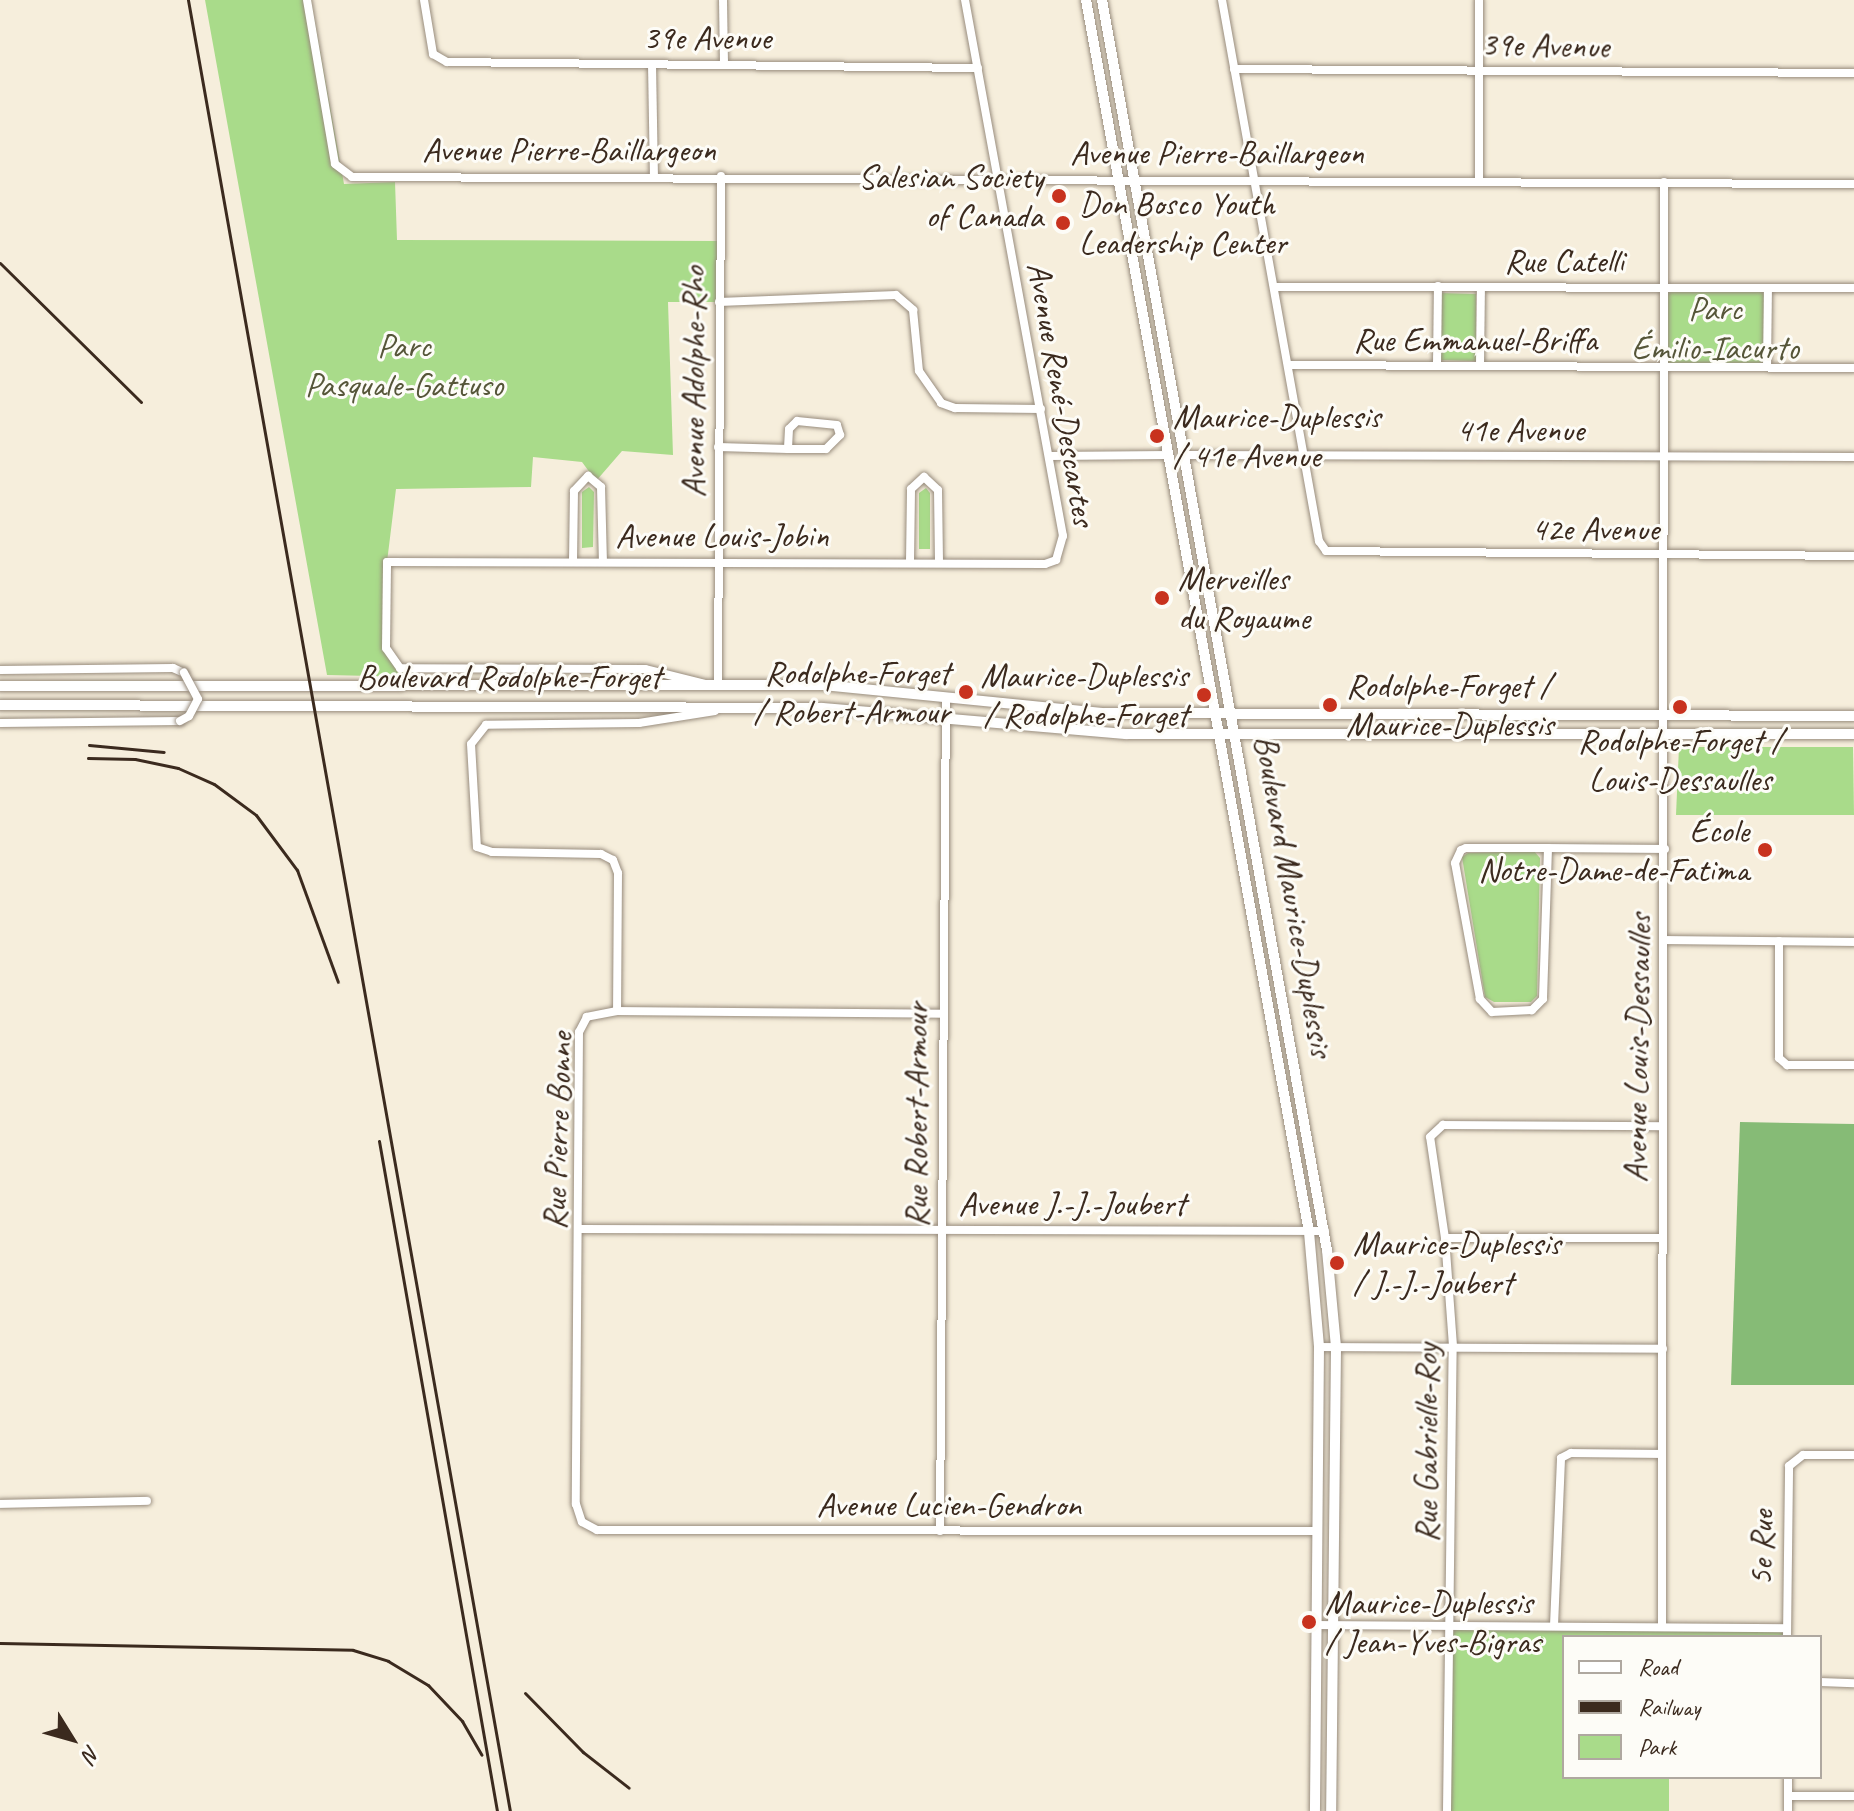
<!DOCTYPE html>
<html>
<head>
<meta charset="utf-8">
<style>
	body { margin:0 }
	#map { position:relative; width:1854px; height:1811px; overflow:hidden; background:#f6eedc; font-family:Caveat,sans-serif }
	div>[style] { position:absolute }
	.green>* { inset:0; background:#a9db8a }
	.forest>* { inset:0; background:#86bb76 }
	.roads { filter:drop-shadow(0 0 2px #988c7d) drop-shadow(0 0 2px #988c7d) }
	.minor>* { height:8px; margin:-4px; padding:0 4px; transform-origin:4px; border-radius:4px; background:#fff }
	.tertiary>* { height:10px; margin:-5px; padding:0 5px; transform-origin:5px; border-radius:5px; background:#fff }
	.rail>* { height:3px; margin:-1.5px; padding:0 1.5px; transform-origin:1.5px; border-radius:1.5px; background:#3b2a1e }
	.bridges { filter:drop-shadow(0 0 2px #988c7d) drop-shadow(0 0 2px #988c7d) }
	.minor-bridge>* { height:8px; margin:-4px; padding:0 4px; transform-origin:4px; border-radius:4px; background:#fff }
	.dots>* { width:22px; height:22px; translate:-50% -50%; box-sizing:border-box; border:4px solid #fdfcf7; border-radius:50% }
	span { translate:-50% -50%; white-space:nowrap; text-align:center; line-height:1.15; -webkit-text-stroke:6px #fdfcf7; paint-order:stroke }
	.street-label { font-size:34px; color:#3b2a1e }
	.poi-label { font-size:34px; color:#3b2a1e }
	.right { translate:-100% -50%; text-align:right }
	.left { translate:0 -50%; text-align:left }
	.park-label { font-size:34px; color:#565639 }
	.legend { position:absolute; left:1562px; top:1635px; width:260px; height:144px; box-sizing:border-box; background:#fdfcf7; border:2px solid #afa8a0; margin:0; padding:10px 14px; list-style:none; font-size:24px; color:#3b2a1e }
	.legend li { display:flex; align-items:center; gap:16px; height:40px }
	.legend b { width:40px; border:2px solid #afa8a0 }
	.north { position:absolute; left:32px; top:1699px; width:80px; height:80px; -webkit-text-stroke:6px #fdfcf7; paint-order:stroke; rotate:127deg; font-size:22px; font-weight:700; line-height:32px; text-align:center; color:#3b2a1e }
	.north::after { content:''; display:block; margin:auto; width:28px; height:36px; background:#3b2a1e; clip-path:polygon(50% 0,100% 100%,50% 72%,0 100%) }
</style>
</head>
<body>
<div id="map">
	<div class="green">
		<i style="clip-path:polygon(205px 0,311px 0,344px 184px,395px 182px,397px 240px,719px 241px,719px 302px,668px 302px,673px 455px,622px 451px,596px 481px,582px 462px,533px 457px,531px 487px,396px 489px,387px 562px,386px 647px,391px 662px,417px 670px,416px 677px,327px 675px)"></i>
		<i style="clip-path:polygon(1662px 287px,1768px 288px,1767px 367px,1663px 367px)"></i>
		<i style="clip-path:polygon(1440px 293px,1476px 294px,1476px 361px,1439px 360px)"></i>
		<i style="clip-path:polygon(589px 487px,594px 492px,593px 547px,582px 548px,582px 492px)"></i>
		<i style="clip-path:polygon(926px 488px,930px 493px,930px 549px,919px 549px,919px 493px)"></i>
		<i style="clip-path:polygon(1679px 747px,1853px 747px,1854px 815px,1676px 815px)"></i>
		<i style="clip-path:polygon(1534px 851px,1540px 858px,1537px 996px,1531px 1002px,1494px 1002px,1485px 997px,1462px 857px,1468px 853px)"></i>
		<i style="clip-path:polygon(1451px 1626px,1787px 1628px,1787px 1637px,1564px 1637px,1564px 1777px,1669px 1777px,1669px 1811px,1447px 1811px)"></i>
	</div>
	<div class="forest">
		<i style="clip-path:polygon(1740px 1122px,1854px 1124px,1854px 1385px,1731px 1385px)"></i>
	</div>
	<div class="roads">
		<div class="minor">
			<i style="left:307px;top:0;width:166px;rotate:80.3deg"></i>
			<i style="left:335px;top:164px;width:21px;rotate:37deg"></i>
			<i style="left:352px;top:177px;width:1502px;rotate:0.27deg"></i>
			<i style="left:424px;top:0;width:55px;rotate:80.5deg"></i>
			<i style="left:433px;top:54px;width:16px;rotate:30deg"></i>
			<i style="left:447px;top:62px;width:531px;rotate:0.65deg"></i>
			<i style="left:723px;top:0;width:64px;rotate:89.1deg"></i>
			<i style="left:1222px;top:0;width:550px;rotate:79.84deg"></i>
			<i style="left:1319px;top:541px;width:12px;rotate:55deg"></i>
			<i style="left:1326px;top:551px;width:528px;rotate:0.54deg"></i>
			<i style="left:652px;top:64px;width:114px;rotate:89deg"></i>
			<i style="left:1234px;top:69px;width:620px;rotate:0.37deg"></i>
			<i style="left:1479px;top:180px;width:180px;rotate:-90deg"></i>
			<i style="left:1274px;top:287px;width:580px;rotate:0.1deg"></i>
			<i style="left:719px;top:302px;width:177px;rotate:-2.3deg"></i>
			<i style="left:896px;top:295px;width:23px;rotate:41deg"></i>
			<i style="left:913px;top:310px;width:61px;rotate:84.4deg"></i>
			<i style="left:919px;top:371px;width:39px;rotate:55deg"></i>
			<i style="left:941px;top:403px;width:15px;rotate:20deg"></i>
			<i style="left:955px;top:408px;width:86px;rotate:0.7deg"></i>
			<i style="left:1437px;top:364px;width:78px;rotate:-89.3deg"></i>
			<i style="left:1288px;top:365px;width:566px;rotate:0.3deg"></i>
			<i style="left:1480px;top:365px;width:77px;rotate:-89.3deg"></i>
			<i style="left:1767px;top:367px;width:79px;rotate:-89.3deg"></i>
			<i style="left:718px;top:447px;width:70px;rotate:1.6deg"></i>
			<i style="left:788px;top:449px;width:38px"></i>
			<i style="left:826px;top:449px;width:20px;rotate:-45deg"></i>
			<i style="left:840px;top:435px;width:10px;rotate:-107deg"></i>
			<i style="left:837px;top:425px;width:40px;rotate:-174.3deg"></i>
			<i style="left:797px;top:421px;width:11px;rotate:135deg"></i>
			<i style="left:789px;top:429px;width:20px;rotate:93deg"></i>
			<i style="left:1185px;top:455px;width:669px;rotate:0.17deg"></i>
			<i style="left:1049px;top:456px;width:120px;rotate:-0.5deg"></i>
			<i style="left:573px;top:562px;width:71px;rotate:-89.2deg"></i>
			<i style="left:574px;top:491px;width:21px;rotate:-47deg"></i>
			<i style="left:588px;top:476px;width:17px;rotate:40deg"></i>
			<i style="left:601px;top:487px;width:75px;rotate:88.5deg"></i>
			<i style="left:910px;top:562px;width:73px;rotate:-89.2deg"></i>
			<i style="left:911px;top:489px;width:18px;rotate:-43deg"></i>
			<i style="left:924px;top:477px;width:19px;rotate:43deg"></i>
			<i style="left:938px;top:490px;width:73px;rotate:89.2deg"></i>
			<i style="left:0;top:670px;width:173px;rotate:-0.7deg"></i>
			<i style="left:173px;top:668px;width:12px;rotate:24deg"></i>
			<i style="left:705px;top:684px;width:62px;rotate:-166deg"></i>
			<i style="left:645px;top:669px;width:245px;rotate:-179.8deg"></i>
			<i style="left:400px;top:668px;width:24px;rotate:-125deg"></i>
			<i style="left:386px;top:648px;width:86px;rotate:-89.3deg"></i>
			<i style="left:387px;top:562px;width:658px;rotate:0.17deg"></i>
			<i style="left:1045px;top:564px;width:12px;rotate:-20deg"></i>
			<i style="left:1056px;top:560px;width:25px;rotate:-74deg"></i>
			<i style="left:1063px;top:536px;width:545px;rotate:-100.36deg"></i>
			<i style="left:718px;top:685px;width:509px;rotate:-89.66deg"></i>
			<i style="left:715px;top:711px;width:77px;rotate:171deg"></i>
			<i style="left:639px;top:723px;width:153px;rotate:179.3deg"></i>
			<i style="left:486px;top:725px;width:24px;rotate:128deg"></i>
			<i style="left:471px;top:744px;width:103px;rotate:86.7deg"></i>
			<i style="left:477px;top:847px;width:16px;rotate:18deg"></i>
			<i style="left:492px;top:852px;width:109px;rotate:1.1deg"></i>
			<i style="left:601px;top:854px;width:13px;rotate:27deg"></i>
			<i style="left:613px;top:860px;width:14px;rotate:69deg"></i>
			<i style="left:618px;top:873px;width:138px;rotate:90.4deg"></i>
			<i style="left:617px;top:1011px;width:31px;rotate:169deg"></i>
			<i style="left:587px;top:1017px;width:17px;rotate:118deg"></i>
			<i style="left:579px;top:1032px;width:472px;rotate:90.4deg"></i>
			<i style="left:576px;top:1504px;width:19px;rotate:72deg"></i>
			<i style="left:582px;top:1522px;width:17px;rotate:28deg"></i>
			<i style="left:597px;top:1530px;width:721px;rotate:0.08deg"></i>
			<i style="left:0;top:723px;width:180px;rotate:-0.6deg"></i>
			<i style="left:1548px;top:848px;width:151px;rotate:91.9deg"></i>
			<i style="left:1543px;top:999px;width:16px;rotate:135deg"></i>
			<i style="left:1532px;top:1010px;width:40px;rotate:177.1deg"></i>
			<i style="left:1492px;top:1012px;width:18px;rotate:-133deg"></i>
			<i style="left:1480px;top:999px;width:138px;rotate:-100.4deg"></i>
			<i style="left:1455px;top:863px;width:14px;rotate:-65deg"></i>
			<i style="left:1461px;top:850px;width:5px;rotate:-22deg"></i>
			<i style="left:1466px;top:848px;width:82px"></i>
			<i style="left:1548px;top:848px;width:117px;rotate:0.5deg"></i>
			<i style="left:1665px;top:940px;width:189px;rotate:0.6deg"></i>
			<i style="left:1779px;top:941px;width:117px;rotate:90deg"></i>
			<i style="left:1779px;top:1058px;width:11px;rotate:41deg"></i>
			<i style="left:1787px;top:1065px;width:67px"></i>
			<i style="left:617px;top:1011px;width:325px;rotate:0.5deg"></i>
			<i style="left:579px;top:1229px;width:746px;rotate:0.15deg"></i>
			<i style="left:1445px;top:1238px;width:216px"></i>
			<i style="left:1319px;top:1347px;width:344px;rotate:0.3deg"></i>
			<i style="left:0;top:1504px;width:147px;rotate:-1.2deg"></i>
			<i style="left:940px;top:1531px;width:832px;rotate:-89.59deg"></i>
			<i style="left:1317px;top:1625px;width:470px;rotate:0.4deg"></i>
			<i style="left:1554px;top:1626px;width:168px;rotate:-87.6deg"></i>
			<i style="left:1561px;top:1458px;width:11px;rotate:-27deg"></i>
			<i style="left:1571px;top:1453px;width:91px;rotate:0.6deg"></i>
			<i style="left:1662px;top:1627px;width:1445px;rotate:-89.92deg"></i>
			<i style="left:1787px;top:1637px;width:171px;rotate:-89.3deg"></i>
			<i style="left:1789px;top:1466px;width:18px;rotate:-38deg"></i>
			<i style="left:1803px;top:1455px;width:51px"></i>
			<i style="left:1820px;top:1682px;width:34px;rotate:2deg"></i>
			<i style="left:1788px;top:1777px;width:34px;rotate:90deg"></i>
			<i style="left:1788px;top:1796px;width:66px"></i>
			<i style="left:1447px;top:1811px;width:465px;rotate:-89.3deg"></i>
			<i style="left:1453px;top:1346px;width:108px;rotate:-94.2deg"></i>
			<i style="left:1445px;top:1238px;width:102px;rotate:-98.4deg"></i>
			<i style="left:1430px;top:1137px;width:18px;rotate:-43deg"></i>
			<i style="left:1443px;top:1125px;width:220px;rotate:0.3deg"></i>
		</div>
		<div class="tertiary">
			<i style="left:1086px;top:0;width:1252px;rotate:79.74deg"></i>
			<i style="left:1309px;top:1232px;width:115px;rotate:85deg"></i>
			<i style="left:1319px;top:1347px;width:464px;rotate:90.5deg"></i>
			<i style="left:1102px;top:0;width:1270px;rotate:79.8deg"></i>
			<i style="left:1327px;top:1250px;width:97px;rotate:84.7deg"></i>
			<i style="left:1336px;top:1347px;width:464px;rotate:90.6deg"></i>
			<i style="left:0;top:686px;width:823px;rotate:-0.07deg"></i>
			<i style="left:823px;top:685px;width:283px;rotate:5.7deg"></i>
			<i style="left:1105px;top:713px;width:749px;rotate:0.23deg"></i>
			<i style="left:0;top:705px;width:822px;rotate:0.21deg"></i>
			<i style="left:822px;top:708px;width:305px;rotate:4.9deg"></i>
			<i style="left:1126px;top:734px;width:728px"></i>
		</div>
	</div>
	<div class="rail">
		<i style="left:188px;top:0;width:1839px;rotate:79.92deg"></i>
		<i style="left:0;top:263px;width:198px;rotate:44.6deg"></i>
		<i style="left:89px;top:745px;width:75px;rotate:5.3deg"></i>
		<i style="left:88px;top:758px;width:47px;rotate:1.2deg"></i>
		<i style="left:135px;top:759px;width:44px;rotate:11.8deg"></i>
		<i style="left:178px;top:768px;width:39px;rotate:24deg"></i>
		<i style="left:214px;top:784px;width:52px;rotate:36.4deg"></i>
		<i style="left:256px;top:815px;width:69px;rotate:53.3deg"></i>
		<i style="left:297px;top:870px;width:119px;rotate:69.9deg"></i>
		<i style="left:379px;top:1141px;width:680px;rotate:80.01deg"></i>
		<i style="left:0;top:1643px;width:353px;rotate:1.1deg"></i>
		<i style="left:353px;top:1650px;width:37px;rotate:17deg"></i>
		<i style="left:388px;top:1661px;width:47px;rotate:31deg"></i>
		<i style="left:428px;top:1685px;width:50px;rotate:46.6deg"></i>
		<i style="left:462px;top:1721px;width:39px;rotate:60deg"></i>
		<i style="left:525px;top:1693px;width:83px;rotate:45.5deg"></i>
		<i style="left:583px;top:1752px;width:58px;rotate:38deg"></i>
	</div>
	<div class="bridges">
		<div class="minor-bridge">
			<i style="left:180px;top:721px;width:10px;rotate:-29deg"></i>
			<i style="left:189px;top:716px;width:19px;rotate:-62deg"></i>
			<i style="left:198px;top:699px;width:30px;rotate:-118deg"></i>
		</div>
	</div>
	<div class="dots">
		<i style="left:1059px;top:196px;background:#c8321e"></i>
		<i style="left:1063px;top:223px;background:#c8321e"></i>
		<i style="left:1157px;top:436px;background:#c8321e"></i>
		<i style="left:1162px;top:598px;background:#c8321e"></i>
		<i style="left:966px;top:692px;background:#c8321e"></i>
		<i style="left:1204px;top:695px;background:#c8321e"></i>
		<i style="left:1330px;top:705px;background:#c8321e"></i>
		<i style="left:1680px;top:707px;background:#c8321e"></i>
		<i style="left:1765px;top:850px;background:#c8321e"></i>
		<i style="left:1337px;top:1263px;background:#c8321e"></i>
		<i style="left:1309px;top:1622px;background:#c8321e"></i>
	</div>
	<div class="street-label">
		<span style="left:707px;top:38px">39e Avenue</span>
		<span style="left:1545px;top:45px;rotate:1deg">39e Avenue</span>
		<span style="left:569px;top:150px">Avenue Pierre-Baillargeon</span>
		<span style="left:1217px;top:153px">Avenue Pierre-Baillargeon</span>
		<span style="left:1564px;top:261px">Rue Catelli</span>
		<span style="left:1475px;top:340px">Rue Emmanuel-Briffa</span>
		<span style="left:693px;top:382px;rotate:-90deg">Avenue Adolphe-Rho</span>
		<span style="left:1062px;top:394px;rotate:80deg">Avenue René-Descartes</span>
		<span style="left:1520px;top:430px">41e Avenue</span>
		<span style="left:1595px;top:529px">42e Avenue</span>
		<span style="left:722px;top:536px">Avenue Louis-Jobin</span>
		<span style="left:509px;top:677px">Boulevard Rodolphe-Forget</span>
		<span style="left:1294px;top:896px;rotate:80deg">Boulevard Maurice-Duplessis</span>
		<span style="left:1637px;top:1048px;rotate:-89deg">Avenue Louis-Dessaulles</span>
		<span style="left:916px;top:1115px;rotate:-90deg">Rue Robert-Armour</span>
		<span style="left:557px;top:1131px;rotate:-88deg">Rue Pierre Bonne</span>
		<span style="left:1072px;top:1204px">Avenue J.-J.-Joubert</span>
		<span style="left:1426px;top:1443px;rotate:-90deg">Rue Gabrielle-Roy</span>
		<span style="left:949px;top:1505px">Avenue Lucien-Gendron</span>
		<span style="left:1761px;top:1548px;rotate:-89deg">5e Rue</span>
	</div>
	<div class="poi-label">
		<span class="right" style="left:1043px;top:196px">Salesian Society<br>of Canada</span>
		<span class="left" style="left:1079px;top:223px">Don Bosco Youth<br>Leadership Center</span>
		<span class="left" style="left:1173px;top:436px">Maurice-Duplessis<br>/ 41e Avenue</span>
		<span class="left" style="left:1178px;top:598px">Merveilles<br>du Royaume</span>
		<span class="right" style="left:950px;top:692px">Rodolphe-Forget<br>/ Robert-Armour</span>
		<span class="right" style="left:1188px;top:695px">Maurice-Duplessis<br>/ Rodolphe-Forget</span>
		<span class="left" style="left:1346px;top:705px">Rodolphe-Forget /<br>Maurice-Duplessis</span>
		<span style="left:1680px;top:760px">Rodolphe-Forget /<br>Louis-Dessaulles</span>
		<span class="right" style="left:1749px;top:850px">École<br>Notre-Dame-de-Fatima</span>
		<span class="left" style="left:1353px;top:1263px">Maurice-Duplessis<br>/ J.-J.-Joubert</span>
		<span class="left" style="left:1325px;top:1622px">Maurice-Duplessis<br>/ Jean-Yves-Bigras</span>
	</div>
	<div class="park-label">
		<span style="left:1715px;top:328px">Parc<br>Émilio-Iacurto</span>
		<span style="left:404px;top:365px">Parc<br>Pasquale-Gattuso</span>
	</div>
	<ul class="legend">
	<li><b style="height:10px;background:#fff"></b>Road</li>
	<li><b style="height:10px;background:#3b2a1e"></b>Railway</li>
	<li><b style="height:22px;background:#a9db8a"></b>Park</li>
	</ul>
	<div class="north">N</div>
</div>
</body>
</html>
